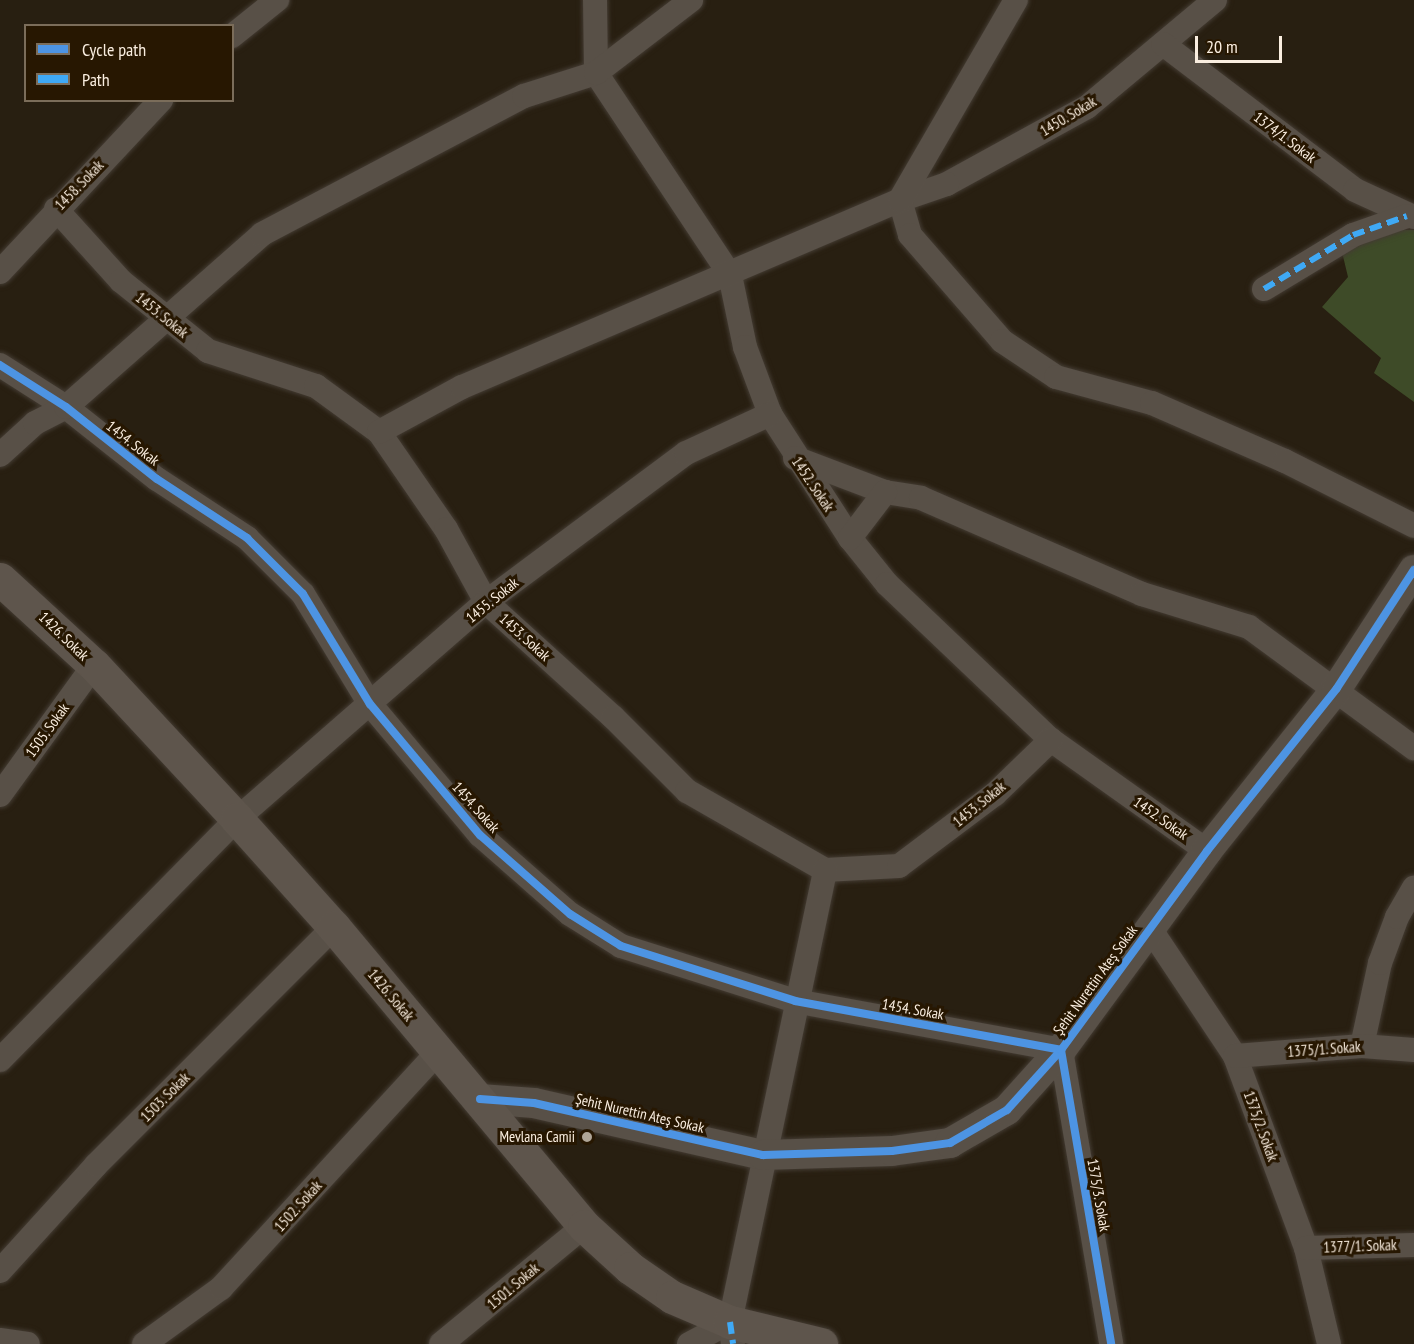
<!DOCTYPE html>
<html>
<head>
<meta charset="utf-8">
<style>
	body { margin:0 }
	#map { position:relative; width:1414px; height:1344px; overflow:hidden; background:#281f11; font-family:"PT Sans Narrow",sans-serif }
	div>[style] { position:absolute }
	.green>* { inset:0; background:#3e4b28 }
	.roads { filter:drop-shadow(0 0 2px #433b32) drop-shadow(0 0 2px #433b32) }
	.minor>* { height:24px; margin:-12px; padding:0 12px; transform-origin:12px; border-radius:12px; background:#585047 }
	.tertiary>* { height:30px; margin:-15px; padding:0 15px; transform-origin:15px; border-radius:15px; background:#585047 }
	.secondary>* { height:33px; margin:-16.5px; padding:0 16.5px; transform-origin:16.5px; border-radius:16.5px; background:#5e554c }
	.quiet>* { height:6px; margin-top:-3px; transform-origin:0; background:repeating-linear-gradient(90deg,#3fa9f5 0 12px,transparent 0 18px) }
	.cycleway>* { height:8px; margin:-4px; padding:0 4px; transform-origin:4px; border-radius:4px; background:#4d94e3 }
	.dots>* { width:16px; height:16px; translate:-50% -50%; box-sizing:border-box; border:3px solid #271701; border-radius:50% }
	span { translate:-50% -50%; white-space:nowrap; text-align:center; line-height:1.15; -webkit-text-stroke:6px #271701; paint-order:stroke }
	.street-label { font-size:15px; color:#faeee0 }
	.poi-label { font-size:15px; color:#faeee0 }
	.right { translate:-100% -50%; text-align:right }
	.legend { position:absolute; left:24px; top:24px; width:210px; height:78px; box-sizing:border-box; background:#271701; border:2px solid #7b6d5a; margin:0; padding:8px 10px; list-style:none; font-size:18px; color:#faeee0 }
	.legend li { display:flex; align-items:center; gap:12px; height:30px }
	.legend b { width:30px; border:2px solid #7b6d5a }
	.scale { position:absolute; left:1195px; top:36px; width:87px; height:27px; box-sizing:border-box; border:3px solid #faeee0; border-top:0; padding-left:8px; font-size:18px; line-height:21px; white-space:nowrap; color:#faeee0; -webkit-text-stroke:4px #271701; paint-order:stroke }
</style>
</head>
<body>
<div id="map">
	<div class="green">
		<i style="clip-path:polygon(1383px 230px,1414px 230px,1414px 402px,1374px 373px,1381px 358px,1322px 307px,1348px 277px,1342px 252px)"></i>
	</div>
	<div class="roads">
		<div class="minor">
			<i style="left:595px;top:0;width:73px;rotate:89.2deg"></i>
			<i style="left:596px;top:73px;width:242px;rotate:56.4deg"></i>
			<i style="left:730px;top:275px;width:74px;rotate:78.2deg"></i>
			<i style="left:745px;top:347px;width:72px;rotate:69.5deg"></i>
			<i style="left:770px;top:414px;width:148px;rotate:57.2deg"></i>
			<i style="left:850px;top:538px;width:59px;rotate:51.2deg"></i>
			<i style="left:887px;top:584px;width:226px;rotate:43.6deg"></i>
			<i style="left:1051px;top:740px;width:191px;rotate:35.4deg"></i>
			<i style="left:1215px;top:0;width:167px;rotate:140.1deg"></i>
			<i style="left:1087px;top:107px;width:160px;rotate:151.2deg"></i>
			<i style="left:947px;top:184px;width:50px;rotate:161.2deg"></i>
			<i style="left:900px;top:200px;width:36px;rotate:74deg"></i>
			<i style="left:910px;top:235px;width:140px;rotate:49deg"></i>
			<i style="left:1002px;top:341px;width:65px;rotate:33.7deg"></i>
			<i style="left:1056px;top:377px;width:99px;rotate:15.2deg"></i>
			<i style="left:1152px;top:403px;width:145px;rotate:23.6deg"></i>
			<i style="left:1285px;top:461px;width:144px;rotate:26.7deg"></i>
			<i style="left:232px;top:36px;width:58px;rotate:-38.7deg"></i>
			<i style="left:1163px;top:44px;width:241px;rotate:37.2deg"></i>
			<i style="left:1355px;top:190px;width:65px;rotate:24.6deg"></i>
			<i style="left:56px;top:209px;width:97px;rotate:47.9deg"></i>
			<i style="left:121px;top:281px;width:112px;rotate:38.8deg"></i>
			<i style="left:208px;top:351px;width:114px;rotate:18deg"></i>
			<i style="left:316px;top:386px;width:78px;rotate:36.1deg"></i>
			<i style="left:379px;top:432px;width:118px;rotate:55.4deg"></i>
			<i style="left:446px;top:529px;width:83px;rotate:61.3deg"></i>
			<i style="left:486px;top:602px;width:171px;rotate:42.2deg"></i>
			<i style="left:613px;top:717px;width:105px;rotate:45deg"></i>
			<i style="left:687px;top:791px;width:159px;rotate:29.8deg"></i>
			<i style="left:825px;top:870px;width:74px;rotate:-3.1deg"></i>
			<i style="left:899px;top:866px;width:120px;rotate:-36.9deg"></i>
			<i style="left:995px;top:794px;width:78px;rotate:-44deg"></i>
			<i style="left:0;top:272px;width:236px;rotate:-46.9deg"></i>
			<i style="left:1264px;top:289px;width:104px;rotate:-31.2deg"></i>
			<i style="left:1353px;top:235px;width:57px;rotate:-19.4deg"></i>
			<i style="left:0;top:365px;width:78px;rotate:32.5deg"></i>
			<i style="left:66px;top:407px;width:116px;rotate:38.4deg"></i>
			<i style="left:157px;top:479px;width:108px;rotate:33.2deg"></i>
			<i style="left:247px;top:538px;width:79px;rotate:45deg"></i>
			<i style="left:303px;top:594px;width:129px;rotate:58.7deg"></i>
			<i style="left:370px;top:704px;width:171px;rotate:50deg"></i>
			<i style="left:480px;top:835px;width:120px;rotate:41.3deg"></i>
			<i style="left:570px;top:914px;width:60px;rotate:32.1deg"></i>
			<i style="left:621px;top:946px;width:182px;rotate:17.5deg"></i>
			<i style="left:795px;top:1001px;width:270px;rotate:10.4deg"></i>
			<i style="left:1061px;top:1050px;width:298px;rotate:80.3deg"></i>
			<i style="left:379px;top:432px;width:94px;rotate:-28.5deg"></i>
			<i style="left:462px;top:387px;width:476px;rotate:-23.1deg"></i>
			<i style="left:900px;top:200px;width:231px;rotate:-59.9deg"></i>
			<i style="left:0;top:455px;width:47px;rotate:-42.4deg"></i>
			<i style="left:35px;top:423px;width:35px;rotate:-27deg"></i>
			<i style="left:66px;top:407px;width:261px;rotate:-41.4deg"></i>
			<i style="left:262px;top:234px;width:296px;rotate:-27.8deg"></i>
			<i style="left:524px;top:96px;width:76px;rotate:-17.7deg"></i>
			<i style="left:596px;top:73px;width:120px;rotate:-37.5deg"></i>
			<i style="left:795px;top:458px;width:96px;rotate:20.7deg"></i>
			<i style="left:885px;top:492px;width:36px;rotate:9deg"></i>
			<i style="left:921px;top:498px;width:241px;rotate:23.5deg"></i>
			<i style="left:1142px;top:594px;width:112px;rotate:17.1deg"></i>
			<i style="left:1249px;top:627px;width:205px;rotate:36.3deg"></i>
			<i style="left:850px;top:538px;width:58px;rotate:-52.7deg"></i>
			<i style="left:0;top:795px;width:160px;rotate:-54.1deg"></i>
			<i style="left:1149px;top:927px;width:155px;rotate:56.3deg"></i>
			<i style="left:1235px;top:1056px;width:205px;rotate:69.7deg"></i>
			<i style="left:1306px;top:1248px;width:99px;rotate:76.5deg"></i>
			<i style="left:1362px;top:1046px;width:85px;rotate:-77.8deg"></i>
			<i style="left:1380px;top:963px;width:49px;rotate:-69.7deg"></i>
			<i style="left:1397px;top:917px;width:34px;rotate:-60deg"></i>
			<i style="left:1235px;top:1056px;width:127px;rotate:-4.5deg"></i>
			<i style="left:1362px;top:1046px;width:52px;rotate:4.4deg"></i>
			<i style="left:0;top:1060px;width:338px;rotate:-45.5deg"></i>
			<i style="left:237px;top:819px;width:330px;rotate:-41.1deg"></i>
			<i style="left:486px;top:602px;width:249px;rotate:-36.7deg"></i>
			<i style="left:686px;top:453px;width:93px;rotate:-24.9deg"></i>
			<i style="left:1306px;top:1248px;width:108px;rotate:-1.6deg"></i>
			<i style="left:0;top:1271px;width:143px;rotate:-47.8deg"></i>
			<i style="left:96px;top:1165px;width:337px;rotate:-45deg"></i>
			<i style="left:0;top:1340px;width:28px;rotate:8deg"></i>
			<i style="left:144px;top:1344px;width:95px;rotate:-36deg"></i>
			<i style="left:221px;top:1288px;width:321px;rotate:-47.4deg"></i>
			<i style="left:441px;top:1344px;width:185px;rotate:-39.5deg"></i>
			<i style="left:689px;top:1344px;width:47px;rotate:-28.2deg"></i>
			<i style="left:733px;top:1344px;width:22px;rotate:-98deg"></i>
			<i style="left:730px;top:1322px;width:462px;rotate:-78.1deg"></i>
		</div>
		<div class="tertiary">
			<i style="left:480px;top:1099px;width:54px;rotate:4.2deg"></i>
			<i style="left:534px;top:1103px;width:235px;rotate:12.8deg"></i>
			<i style="left:763px;top:1155px;width:129px;rotate:-1.8deg"></i>
			<i style="left:892px;top:1151px;width:59px;rotate:-7.9deg"></i>
			<i style="left:950px;top:1143px;width:66px;rotate:-30.1deg"></i>
			<i style="left:1007px;top:1110px;width:81px;rotate:-48deg"></i>
			<i style="left:1061px;top:1050px;width:247px;rotate:-53.7deg"></i>
			<i style="left:1207px;top:851px;width:208px;rotate:-51.4deg"></i>
			<i style="left:1337px;top:688px;width:141px;rotate:-56.9deg"></i>
		</div>
		<div class="secondary">
			<i style="left:0;top:579px;width:127px;rotate:42.5deg"></i>
			<i style="left:94px;top:665px;width:210px;rotate:47.1deg"></i>
			<i style="left:237px;top:819px;width:145px;rotate:48.1deg"></i>
			<i style="left:334px;top:927px;width:390px;rotate:50.1deg"></i>
			<i style="left:584px;top:1226px;width:62px;rotate:42.4deg"></i>
			<i style="left:630px;top:1268px;width:51px;rotate:34.6deg"></i>
			<i style="left:672px;top:1297px;width:63px;rotate:23.3deg"></i>
			<i style="left:730px;top:1322px;width:94px;rotate:13.6deg"></i>
		</div>
	</div>
	<div class="quiet">
		<i style="left:1264px;top:289px;width:104px;rotate:-31.2deg"></i>
		<i style="left:1353px;top:235px;width:57px;rotate:-19.4deg"></i>
		<i style="left:730px;top:1322px;width:22px;rotate:82deg"></i>
	</div>
	<div class="cycleway">
		<i style="left:0;top:365px;width:78px;rotate:32.5deg"></i>
		<i style="left:66px;top:407px;width:116px;rotate:38.4deg"></i>
		<i style="left:157px;top:479px;width:108px;rotate:33.2deg"></i>
		<i style="left:247px;top:538px;width:79px;rotate:45deg"></i>
		<i style="left:303px;top:594px;width:129px;rotate:58.7deg"></i>
		<i style="left:370px;top:704px;width:171px;rotate:50deg"></i>
		<i style="left:480px;top:835px;width:120px;rotate:41.3deg"></i>
		<i style="left:570px;top:914px;width:60px;rotate:32.1deg"></i>
		<i style="left:621px;top:946px;width:182px;rotate:17.5deg"></i>
		<i style="left:795px;top:1001px;width:270px;rotate:10.4deg"></i>
		<i style="left:1061px;top:1050px;width:298px;rotate:80.3deg"></i>
		<i style="left:480px;top:1099px;width:54px;rotate:4.2deg"></i>
		<i style="left:534px;top:1103px;width:235px;rotate:12.8deg"></i>
		<i style="left:763px;top:1155px;width:129px;rotate:-1.8deg"></i>
		<i style="left:892px;top:1151px;width:59px;rotate:-7.9deg"></i>
		<i style="left:950px;top:1143px;width:66px;rotate:-30.1deg"></i>
		<i style="left:1007px;top:1110px;width:81px;rotate:-48deg"></i>
		<i style="left:1061px;top:1050px;width:247px;rotate:-53.7deg"></i>
		<i style="left:1207px;top:851px;width:208px;rotate:-51.4deg"></i>
		<i style="left:1337px;top:688px;width:141px;rotate:-56.9deg"></i>
	</div>
	<div class="dots">
		<i style="left:587px;top:1137px;background:#b0a698"></i>
	</div>
	<div class="street-label">
		<span style="left:1068px;top:116px;rotate:-31deg">1450. Sokak</span>
		<span style="left:1285px;top:137px;rotate:37deg">1374/1. Sokak</span>
		<span style="left:79px;top:185px;rotate:-46deg">1458. Sokak</span>
		<span style="left:162px;top:315px;rotate:39deg">1453. Sokak</span>
		<span style="left:133px;top:443px;rotate:38deg">1454. Sokak</span>
		<span style="left:813px;top:484px;rotate:56deg">1452. Sokak</span>
		<span style="left:492px;top:600px;rotate:-39deg">1455. Sokak</span>
		<span style="left:64px;top:636px;rotate:44deg">1426. Sokak</span>
		<span style="left:525px;top:637px;rotate:42deg">1453. Sokak</span>
		<span style="left:47px;top:730px;rotate:-54deg">1505. Sokak</span>
		<span style="left:979px;top:804px;rotate:-39deg">1453. Sokak</span>
		<span style="left:476px;top:807px;rotate:48deg">1454. Sokak</span>
		<span style="left:1161px;top:818px;rotate:35deg">1452. Sokak</span>
		<span style="left:1095px;top:980px;rotate:-54deg">Şehit Nurettin Ateş Sokak</span>
		<span style="left:391px;top:995px;rotate:50deg">1426. Sokak</span>
		<span style="left:913px;top:1009px;rotate:10deg">1454. Sokak</span>
		<span style="left:1324px;top:1049px;rotate:-4deg">1375/1. Sokak</span>
		<span style="left:165px;top:1097px;rotate:-45deg">1503. Sokak</span>
		<span style="left:640px;top:1113px;rotate:13deg">Şehit Nurettin Ateş Sokak</span>
		<span style="left:1261px;top:1126px;rotate:70deg">1375/2. Sokak</span>
		<span style="left:1099px;top:1195px;rotate:80deg">1375/3. Sokak</span>
		<span style="left:298px;top:1206px;rotate:-48deg">1502. Sokak</span>
		<span style="left:1360px;top:1246px;rotate:-2deg">1377/1. Sokak</span>
		<span style="left:513px;top:1286px;rotate:-40deg">1501. Sokak</span>
	</div>
	<div class="poi-label">
		<span class="right" style="left:575px;top:1137px">Mevlana Camii</span>
	</div>
	<ul class="legend">
	<li><b style="height:8px;background:#4d94e3"></b>Cycle path</li>
	<li><b style="height:8px;background:#3fa9f5"></b>Path</li>
	</ul>
	<div class="scale">20 m</div>
</div>
</body>
</html>
